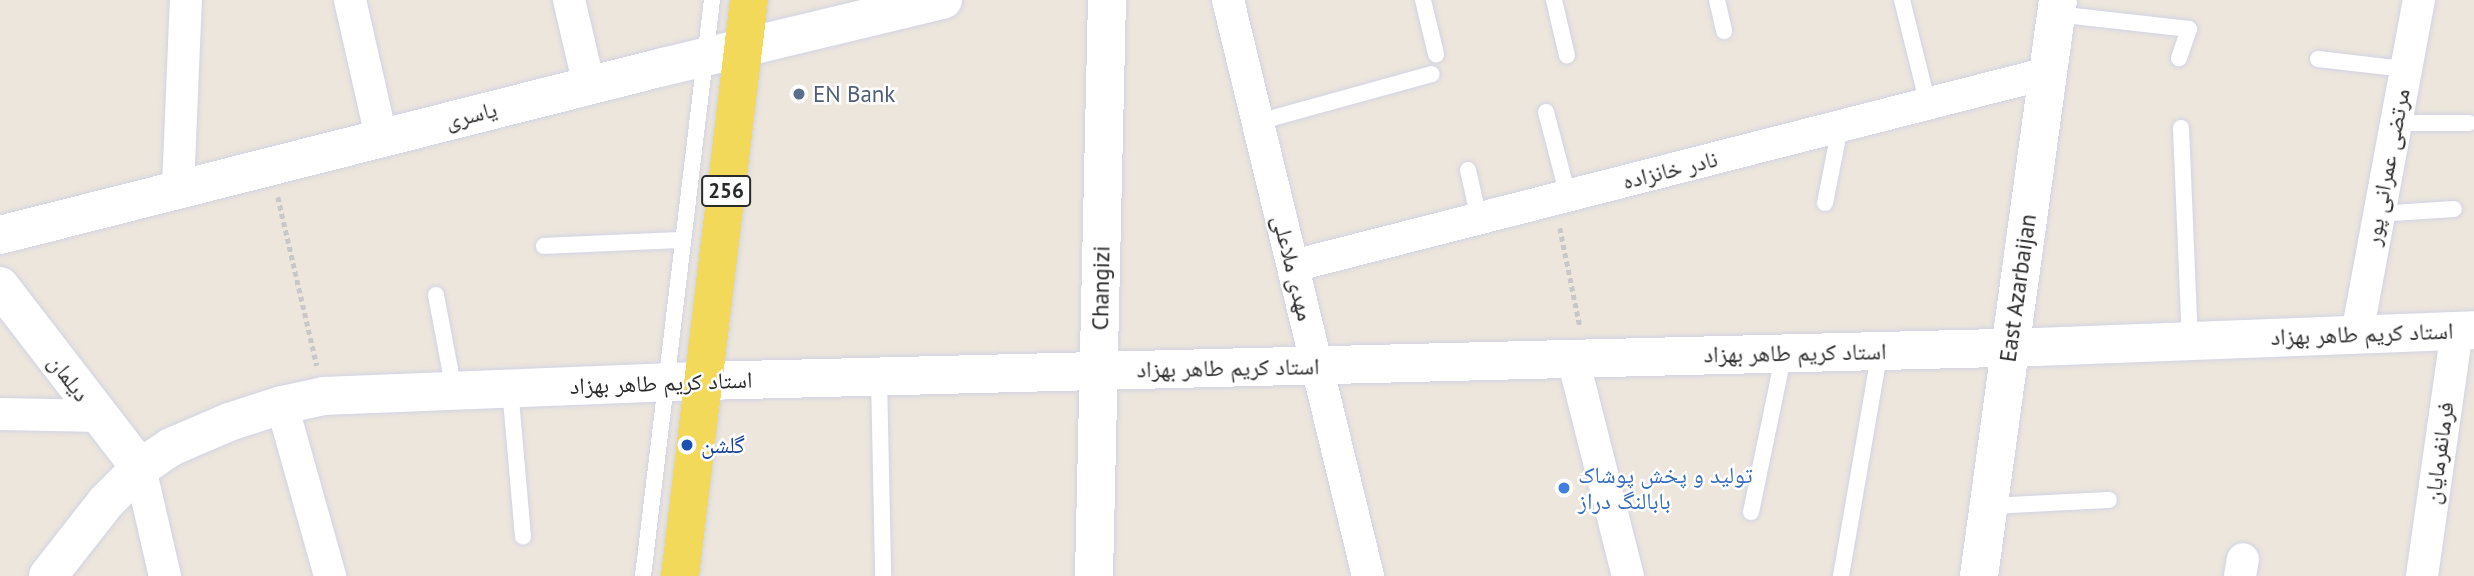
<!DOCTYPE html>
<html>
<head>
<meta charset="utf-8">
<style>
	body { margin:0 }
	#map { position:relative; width:2474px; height:576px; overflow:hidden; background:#ece6dc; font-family:"PT Sans","Noto Naskh Arabic",sans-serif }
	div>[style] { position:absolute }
	.path>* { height:4.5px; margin-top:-2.25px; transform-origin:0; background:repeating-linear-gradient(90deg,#c8c8c8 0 5px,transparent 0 8.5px) }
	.roads { filter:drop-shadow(0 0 2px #d1d3e3) drop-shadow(0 0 2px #d1d3e3) }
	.service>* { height:16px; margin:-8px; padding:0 8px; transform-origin:8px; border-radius:8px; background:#fff }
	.minor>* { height:32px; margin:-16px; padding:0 16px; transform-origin:16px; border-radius:16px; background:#fff }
	.tertiary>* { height:38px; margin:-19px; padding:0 19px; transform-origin:19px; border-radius:19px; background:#fff }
	.secondary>* { height:38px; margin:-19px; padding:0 19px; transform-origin:19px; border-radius:19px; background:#fff }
	.primary>* { height:38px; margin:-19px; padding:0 19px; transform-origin:19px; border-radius:19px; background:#f3d95a }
	.dots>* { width:19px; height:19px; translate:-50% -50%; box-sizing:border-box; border:4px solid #fff; border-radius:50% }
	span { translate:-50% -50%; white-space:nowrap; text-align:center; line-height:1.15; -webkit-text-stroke:5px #fff; paint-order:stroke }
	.shield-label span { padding:2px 5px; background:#fff; border:2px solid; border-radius:5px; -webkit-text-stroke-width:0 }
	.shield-label { font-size:21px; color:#2a2a2a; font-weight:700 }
	.service-label { font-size:23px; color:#4e5e75 }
	.left { translate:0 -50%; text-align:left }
	.street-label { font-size:23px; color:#2a2a2a }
	.transit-label { font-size:23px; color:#164399 }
	.shop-label { font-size:23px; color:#366cbe }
</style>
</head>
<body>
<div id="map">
	<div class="path">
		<i style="left:278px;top:197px;width:173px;rotate:77deg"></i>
		<i style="left:1560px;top:228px;width:100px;rotate:78.5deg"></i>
	</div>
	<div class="roads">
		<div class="service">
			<i style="left:1423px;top:0;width:56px;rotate:76.5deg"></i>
			<i style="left:1554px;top:0;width:57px;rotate:76.9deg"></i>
			<i style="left:1717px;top:0;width:32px;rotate:77deg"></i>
			<i style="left:1902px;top:0;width:107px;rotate:76deg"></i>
			<i style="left:2056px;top:14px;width:134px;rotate:6.4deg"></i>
			<i style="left:2189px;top:29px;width:31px;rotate:109deg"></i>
			<i style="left:2318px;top:59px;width:88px;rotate:6.6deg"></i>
			<i style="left:1546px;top:112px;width:87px;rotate:75.3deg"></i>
			<i style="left:1258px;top:122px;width:180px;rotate:-15.4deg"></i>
			<i style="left:2395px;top:123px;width:74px"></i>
			<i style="left:2181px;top:128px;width:213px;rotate:87.6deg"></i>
			<i style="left:1468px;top:170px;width:50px;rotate:77.3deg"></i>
			<i style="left:1825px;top:203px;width:77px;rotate:-78.8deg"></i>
			<i style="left:2377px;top:214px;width:77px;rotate:-3.7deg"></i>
			<i style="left:544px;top:246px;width:139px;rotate:-2.5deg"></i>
			<i style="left:436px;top:295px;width:97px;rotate:79.3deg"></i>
			<i style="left:879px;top:377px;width:199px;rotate:88.8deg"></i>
			<i style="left:510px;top:388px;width:149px;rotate:85deg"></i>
			<i style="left:1989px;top:506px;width:120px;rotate:-2.9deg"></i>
			<i style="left:1751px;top:512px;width:162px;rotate:-78.3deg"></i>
			<i style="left:643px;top:576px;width:580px;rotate:-83.17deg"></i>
			<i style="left:1841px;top:576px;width:228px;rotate:-80.2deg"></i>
		</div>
		<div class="minor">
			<i style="left:350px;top:0;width:140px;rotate:77.2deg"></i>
			<i style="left:569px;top:0;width:87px;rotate:76.8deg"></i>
			<i style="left:1228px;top:0;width:593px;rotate:76.34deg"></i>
			<i style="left:178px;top:188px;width:188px;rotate:-87.6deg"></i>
			<i style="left:1293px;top:266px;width:779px;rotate:-14.34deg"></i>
			<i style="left:2357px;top:334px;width:340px;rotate:-79.5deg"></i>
			<i style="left:1573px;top:359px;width:224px;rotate:75.8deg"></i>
			<i style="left:282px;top:405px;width:178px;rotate:74.3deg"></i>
			<i style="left:0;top:414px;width:97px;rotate:1.2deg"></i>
			<i style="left:140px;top:468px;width:111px;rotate:77deg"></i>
			<i style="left:2240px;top:576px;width:17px;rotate:-80deg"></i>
			<i style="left:2422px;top:576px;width:247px;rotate:-81.9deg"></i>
		</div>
		<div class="tertiary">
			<i style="left:0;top:235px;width:684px;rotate:-14.22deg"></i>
			<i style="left:663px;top:67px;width:288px;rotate:-13.5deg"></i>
			<i style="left:0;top:286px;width:230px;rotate:52.4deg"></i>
			<i style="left:48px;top:576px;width:94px;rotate:-51.9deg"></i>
			<i style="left:106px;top:502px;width:48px;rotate:-45deg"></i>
			<i style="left:140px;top:468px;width:37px;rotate:-34deg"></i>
			<i style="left:171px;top:447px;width:63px;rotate:-23.3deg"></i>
			<i style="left:229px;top:422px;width:56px;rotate:-17.8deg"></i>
			<i style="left:282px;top:405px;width:43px;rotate:-12.1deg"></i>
			<i style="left:324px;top:396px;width:380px;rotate:-2.3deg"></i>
			<i style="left:704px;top:381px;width:1332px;rotate:-1.46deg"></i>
			<i style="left:2036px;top:347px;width:438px;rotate:-2.2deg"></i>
			<i style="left:1094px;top:576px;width:576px;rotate:-88.71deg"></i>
		</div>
		<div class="secondary">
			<i style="left:1979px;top:576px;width:581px;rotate:-82.19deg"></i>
		</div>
		<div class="primary">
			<i style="left:680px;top:576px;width:580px;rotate:-83.17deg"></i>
		</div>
	</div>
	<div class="dots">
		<i style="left:799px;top:94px;background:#5c6f8a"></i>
		<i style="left:687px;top:445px;background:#1a4fb4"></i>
		<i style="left:1564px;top:488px;background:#3f7fe0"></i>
	</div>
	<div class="shield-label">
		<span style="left:726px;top:191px">256</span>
	</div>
	<div class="service-label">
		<span class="left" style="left:813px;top:94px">EN Bank</span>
	</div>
	<div class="street-label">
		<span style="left:471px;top:115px;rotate:-14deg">یاسری</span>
		<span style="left:2387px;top:167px;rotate:-79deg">مرتضی عمرانی پور</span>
		<span style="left:1670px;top:170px;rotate:-14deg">نادر خانزاده</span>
		<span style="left:1293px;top:268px;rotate:76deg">مهدی ملاعلی</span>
		<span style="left:1101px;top:288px;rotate:-89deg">Changizi</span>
		<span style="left:2018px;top:288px;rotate:-82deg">East Azarbaijan</span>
		<span style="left:2362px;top:334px;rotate:-2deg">استاد کریم طاهر بهزاد</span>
		<span style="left:1795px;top:353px;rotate:-1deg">استاد کریم طاهر بهزاد</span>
		<span style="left:1228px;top:368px;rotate:-1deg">استاد کریم طاهر بهزاد</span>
		<span style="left:69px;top:378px;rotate:53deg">دیلمان</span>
		<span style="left:661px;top:383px;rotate:-2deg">استاد کریم طاهر بهزاد</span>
		<span style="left:2439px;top:453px;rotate:-82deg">فرمانفرمایان</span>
	</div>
	<div class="transit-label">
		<span class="left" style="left:701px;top:445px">گلشن</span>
	</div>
	<div class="shop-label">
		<span class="left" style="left:1578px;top:488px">تولید و پخش پوشاک<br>بابالنگ دراز</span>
	</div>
</div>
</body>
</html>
